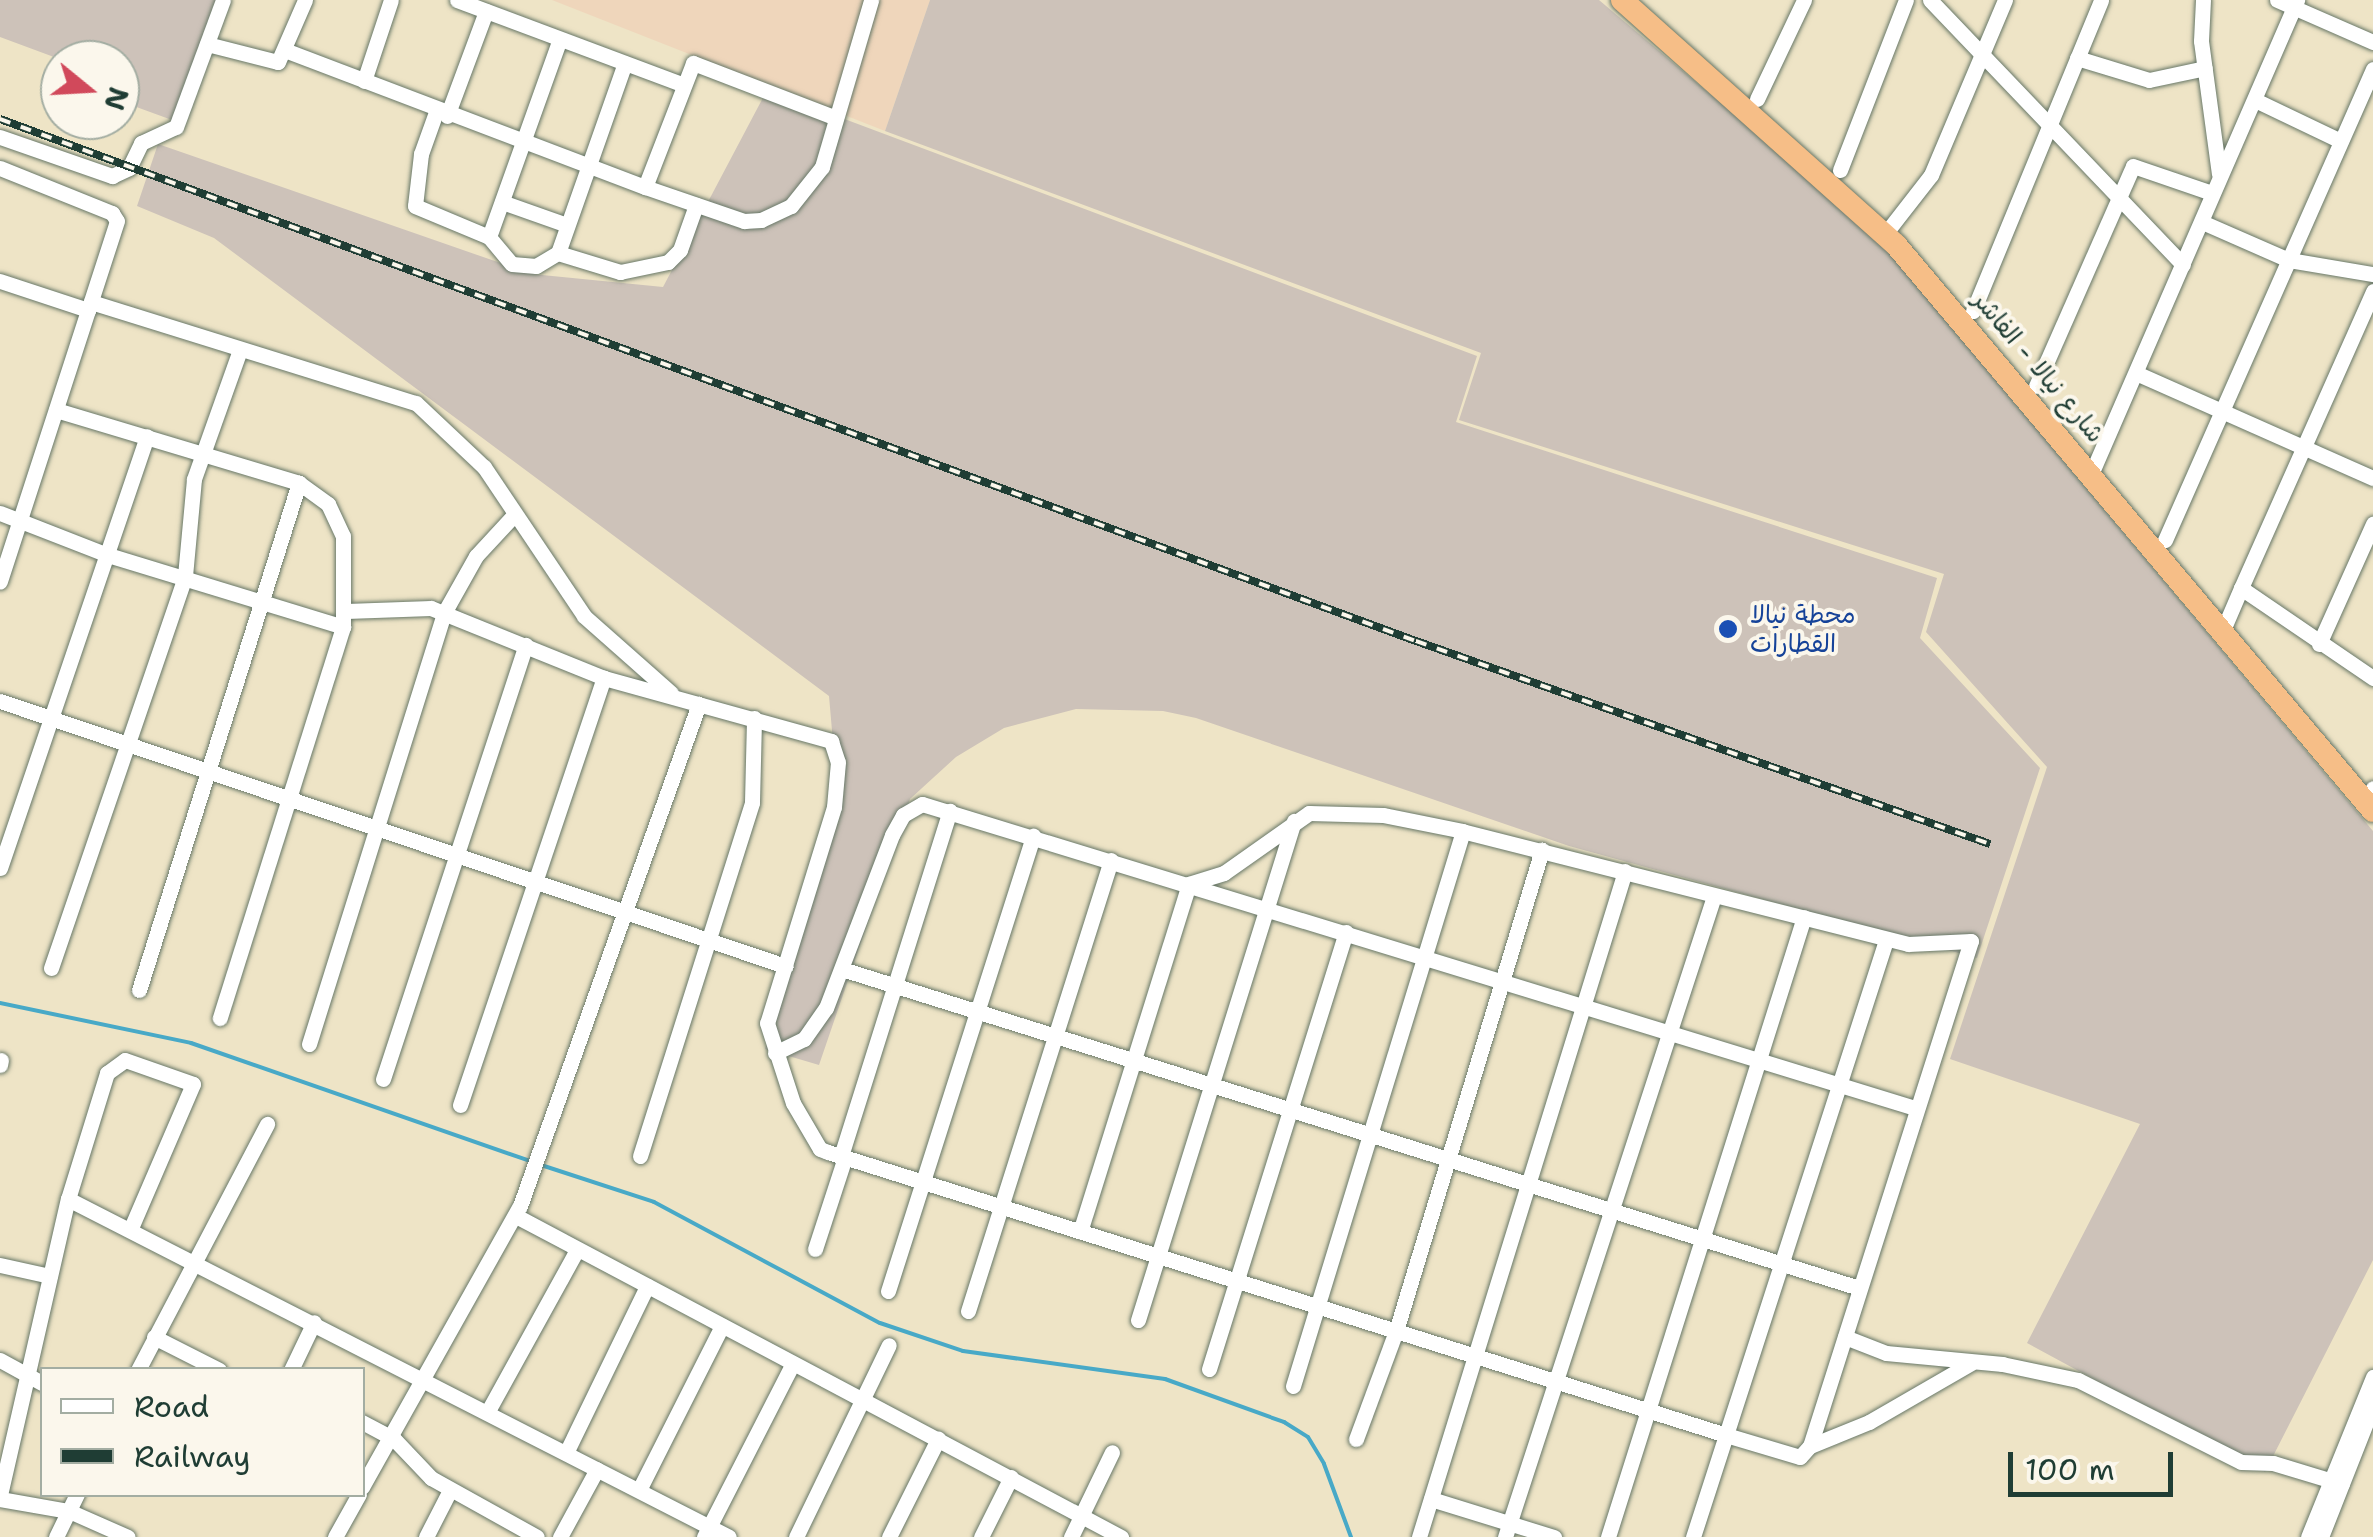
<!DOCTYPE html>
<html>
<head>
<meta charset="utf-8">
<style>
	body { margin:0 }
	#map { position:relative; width:2373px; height:1537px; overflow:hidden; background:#eee4c6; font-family:"Shantell Sans","Playpen Sans Arabic",sans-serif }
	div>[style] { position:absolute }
	.built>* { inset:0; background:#efd6bb }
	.industrial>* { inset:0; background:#cdc2b9 }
	.stream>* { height:4px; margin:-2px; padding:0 2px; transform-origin:2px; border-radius:2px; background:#48a9c7 }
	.roads { filter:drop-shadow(0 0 2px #677767) drop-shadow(0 0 2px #677767) }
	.minor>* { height:15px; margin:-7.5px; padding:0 7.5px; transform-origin:7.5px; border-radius:7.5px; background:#fff }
	.highway>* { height:22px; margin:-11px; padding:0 11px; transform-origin:11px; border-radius:11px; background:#f6be87 }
	.rail>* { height:8px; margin-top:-4px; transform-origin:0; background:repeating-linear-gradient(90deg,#fbf7ec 0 11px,#1f3d34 0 22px); box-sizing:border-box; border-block:2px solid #1f3d34 }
	.dots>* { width:28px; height:28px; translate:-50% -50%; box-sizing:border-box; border:5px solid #fbf7ec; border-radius:50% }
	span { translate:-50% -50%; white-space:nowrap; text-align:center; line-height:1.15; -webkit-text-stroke:8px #fbf7ec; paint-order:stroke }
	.street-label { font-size:25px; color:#1f3d34 }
	.transit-label { font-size:25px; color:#164399 }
	.left { translate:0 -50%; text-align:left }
	.legend { position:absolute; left:40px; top:1367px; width:325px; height:130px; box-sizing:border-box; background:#fbf7ec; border:2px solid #a3ada2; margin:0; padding:12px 18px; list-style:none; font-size:30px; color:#1f3d34 }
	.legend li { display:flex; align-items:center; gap:20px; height:50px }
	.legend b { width:50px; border:2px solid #a3ada2 }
	.north { position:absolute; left:40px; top:40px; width:100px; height:100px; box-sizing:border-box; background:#fbf7ec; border:2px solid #a3ada2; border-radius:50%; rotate:108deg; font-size:28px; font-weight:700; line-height:40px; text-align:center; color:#1f3d34 }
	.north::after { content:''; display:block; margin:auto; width:35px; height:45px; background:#d1495b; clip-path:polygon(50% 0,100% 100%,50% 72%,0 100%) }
	.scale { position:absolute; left:2008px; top:1452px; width:165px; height:45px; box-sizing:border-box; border:5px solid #1f3d34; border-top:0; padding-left:12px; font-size:30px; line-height:35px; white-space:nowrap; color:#1f3d34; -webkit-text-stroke:8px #fbf7ec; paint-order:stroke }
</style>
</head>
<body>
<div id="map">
	<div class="built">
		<i style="clip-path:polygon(552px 0,930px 0,885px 131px)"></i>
	</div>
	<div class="industrial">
		<i style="clip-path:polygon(0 0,217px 0,172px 120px,120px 101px,120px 60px,62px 60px,0 37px)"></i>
		<i style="clip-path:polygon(930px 0,1599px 0,1870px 230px,2373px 831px,2373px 1260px,2265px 1472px,2027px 1343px,2140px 1124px,1950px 1059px,2047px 767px,1926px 632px,1944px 574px,1459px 420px,1481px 353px,885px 131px)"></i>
		<i style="clip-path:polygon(767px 90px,1477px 356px,1456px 422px,1937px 578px,1920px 638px,2040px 768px,1977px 958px,1569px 846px,1196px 718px,1163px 711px,1076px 709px,1004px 728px,956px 757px,910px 799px,819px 1065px,765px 1049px,839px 811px,829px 696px,214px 238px,137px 206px,158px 144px,532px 274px,663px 287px)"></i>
	</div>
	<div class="stream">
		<i style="left:0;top:1003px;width:195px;rotate:11.8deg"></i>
		<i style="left:191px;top:1043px;width:358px;rotate:19.2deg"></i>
		<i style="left:538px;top:1164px;width:122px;rotate:18.1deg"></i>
		<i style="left:654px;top:1202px;width:256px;rotate:28.2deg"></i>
		<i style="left:880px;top:1323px;width:88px;rotate:18.6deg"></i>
		<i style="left:963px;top:1351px;width:204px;rotate:7.9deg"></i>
		<i style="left:1165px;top:1379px;width:127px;rotate:19.9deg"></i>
		<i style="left:1284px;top:1422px;width:28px;rotate:32deg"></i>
		<i style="left:1308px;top:1437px;width:31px;rotate:59deg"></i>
		<i style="left:1324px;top:1464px;width:78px;rotate:69.7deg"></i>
	</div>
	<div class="roads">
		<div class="minor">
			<i style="left:457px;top:0;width:240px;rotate:20.5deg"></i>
			<i style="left:1930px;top:0;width:366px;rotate:46.3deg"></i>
			<i style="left:2203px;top:0;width:41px;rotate:92.8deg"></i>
			<i style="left:2201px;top:41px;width:134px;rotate:82.3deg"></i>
			<i style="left:2277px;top:0;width:105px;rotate:23.6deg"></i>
			<i style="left:207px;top:44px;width:73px;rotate:14.2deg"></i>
			<i style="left:278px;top:62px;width:68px;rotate:-66.5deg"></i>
			<i style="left:287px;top:51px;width:383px;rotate:20.8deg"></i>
			<i style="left:645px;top:187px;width:105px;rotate:19deg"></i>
			<i style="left:744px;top:221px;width:17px;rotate:-3deg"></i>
			<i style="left:761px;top:220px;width:33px;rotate:-25deg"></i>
			<i style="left:791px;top:206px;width:50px;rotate:-51.5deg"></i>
			<i style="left:822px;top:167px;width:174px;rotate:-73.6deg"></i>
			<i style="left:2077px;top:58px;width:75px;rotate:17deg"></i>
			<i style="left:2149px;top:80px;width:57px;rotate:-12.1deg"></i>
			<i style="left:364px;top:81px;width:85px;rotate:-71.6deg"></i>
			<i style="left:1757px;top:99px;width:110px;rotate:-64.6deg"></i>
			<i style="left:2255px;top:100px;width:95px;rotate:25.5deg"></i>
			<i style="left:436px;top:112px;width:45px;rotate:109.7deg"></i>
			<i style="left:421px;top:154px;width:52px;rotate:96.6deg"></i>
			<i style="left:415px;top:206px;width:80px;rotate:22.7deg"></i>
			<i style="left:489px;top:237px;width:35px;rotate:50deg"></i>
			<i style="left:512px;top:264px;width:24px;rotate:5deg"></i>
			<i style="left:536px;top:266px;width:26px;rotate:-31deg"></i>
			<i style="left:558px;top:253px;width:201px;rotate:-70.6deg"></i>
			<i style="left:447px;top:116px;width:112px;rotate:-69.6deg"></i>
			<i style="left:0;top:137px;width:119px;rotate:19.2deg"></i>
			<i style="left:112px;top:176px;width:19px;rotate:-25deg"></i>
			<i style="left:129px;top:168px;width:28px;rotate:-64deg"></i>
			<i style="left:141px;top:143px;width:38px;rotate:-25deg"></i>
			<i style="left:176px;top:127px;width:135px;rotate:-69.7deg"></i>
			<i style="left:0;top:168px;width:121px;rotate:21.9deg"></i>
			<i style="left:112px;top:213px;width:9px;rotate:58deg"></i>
			<i style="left:117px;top:221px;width:379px;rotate:108deg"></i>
			<i style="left:1840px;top:170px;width:182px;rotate:-68.8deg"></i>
			<i style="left:645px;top:187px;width:133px;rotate:-68.8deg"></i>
			<i style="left:693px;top:63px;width:148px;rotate:21deg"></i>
			<i style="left:502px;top:202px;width:69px;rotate:19.5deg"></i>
			<i style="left:2202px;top:222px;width:95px;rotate:23.6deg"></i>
			<i style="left:2289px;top:260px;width:85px;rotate:9.5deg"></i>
			<i style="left:1885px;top:234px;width:75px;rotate:-52.1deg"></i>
			<i style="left:1931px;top:175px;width:190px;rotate:-67.1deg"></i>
			<i style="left:489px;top:237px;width:210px;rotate:-70.3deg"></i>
			<i style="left:558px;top:253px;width:65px;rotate:17deg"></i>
			<i style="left:620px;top:272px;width:49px;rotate:-11.8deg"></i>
			<i style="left:668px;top:262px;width:17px;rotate:-45deg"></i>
			<i style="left:680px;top:250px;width:48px;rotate:-70.4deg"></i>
			<i style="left:0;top:281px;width:93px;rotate:18.2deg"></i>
			<i style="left:91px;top:302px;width:340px;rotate:17.3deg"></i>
			<i style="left:416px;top:403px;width:93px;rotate:43.3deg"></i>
			<i style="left:484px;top:467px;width:179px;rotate:56.1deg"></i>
			<i style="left:584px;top:616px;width:116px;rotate:41.5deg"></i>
			<i style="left:1973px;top:311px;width:336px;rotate:-67.6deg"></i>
			<i style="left:2138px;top:374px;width:257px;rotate:23.9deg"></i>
			<i style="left:2036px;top:386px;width:240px;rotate:-66.2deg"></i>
			<i style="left:2133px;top:166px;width:83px;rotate:18.9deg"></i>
			<i style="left:56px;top:410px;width:254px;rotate:16.7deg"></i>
			<i style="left:299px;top:483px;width:36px;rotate:36deg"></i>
			<i style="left:328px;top:504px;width:35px;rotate:65deg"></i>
			<i style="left:343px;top:536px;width:91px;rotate:90deg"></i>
			<i style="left:343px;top:627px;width:410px;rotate:107.5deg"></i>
			<i style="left:2092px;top:472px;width:515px;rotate:-66.52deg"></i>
			<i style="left:0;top:513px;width:116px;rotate:21.3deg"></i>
			<i style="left:108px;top:555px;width:246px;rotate:17deg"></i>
			<i style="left:2165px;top:540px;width:515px;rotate:-66.17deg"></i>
			<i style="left:2241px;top:588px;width:325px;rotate:-66deg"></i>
			<i style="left:346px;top:611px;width:85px;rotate:-2deg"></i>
			<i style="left:431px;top:608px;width:187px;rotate:22deg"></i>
			<i style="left:604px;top:678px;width:236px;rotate:15.5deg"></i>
			<i style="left:831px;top:741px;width:22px;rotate:72deg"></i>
			<i style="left:838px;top:762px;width:45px;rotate:95.1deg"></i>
			<i style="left:834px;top:807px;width:226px;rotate:107.2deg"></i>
			<i style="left:767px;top:1023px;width:84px;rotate:72deg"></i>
			<i style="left:793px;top:1103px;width:53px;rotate:59.6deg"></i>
			<i style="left:820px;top:1149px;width:9px;rotate:21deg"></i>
			<i style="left:828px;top:1152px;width:942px;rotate:17.49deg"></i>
			<i style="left:1726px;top:1435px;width:77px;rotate:16.6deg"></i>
			<i style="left:1800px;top:1457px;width:15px;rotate:-48deg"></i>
			<i style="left:1810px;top:1446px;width:530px;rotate:-72.32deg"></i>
			<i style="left:1971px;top:941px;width:63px;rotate:177.3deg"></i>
			<i style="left:1908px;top:944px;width:459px;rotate:-165.8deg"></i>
			<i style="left:1463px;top:831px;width:82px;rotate:-168.7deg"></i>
			<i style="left:1383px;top:815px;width:74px;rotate:-178.5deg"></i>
			<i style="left:1309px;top:813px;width:104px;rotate:144.8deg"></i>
			<i style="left:1224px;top:873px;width:37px;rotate:163deg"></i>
			<i style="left:1189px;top:884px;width:364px;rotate:107.4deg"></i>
			<i style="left:2223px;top:630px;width:46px;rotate:-66.8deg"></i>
			<i style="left:2241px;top:588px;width:160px;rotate:34.3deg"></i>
			<i style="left:2319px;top:644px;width:132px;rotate:-65.8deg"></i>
			<i style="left:0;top:701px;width:829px;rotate:18.65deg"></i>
			<i style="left:2372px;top:790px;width:2px;rotate:-63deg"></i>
			<i style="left:0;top:868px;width:456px;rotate:-71.2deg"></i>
			<i style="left:51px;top:968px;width:414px;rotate:-71.1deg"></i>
			<i style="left:185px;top:576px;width:97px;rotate:-84.7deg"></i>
			<i style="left:194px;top:479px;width:137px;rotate:-70.4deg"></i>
			<i style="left:845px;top:970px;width:1063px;rotate:17.41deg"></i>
			<i style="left:139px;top:990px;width:532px;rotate:-72.49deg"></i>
			<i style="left:309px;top:1044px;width:452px;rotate:-72.6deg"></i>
			<i style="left:444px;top:613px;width:65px;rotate:-60.7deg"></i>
			<i style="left:476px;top:556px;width:54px;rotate:-47.2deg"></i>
			<i style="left:775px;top:1053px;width:32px;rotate:-26deg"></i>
			<i style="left:804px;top:1039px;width:38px;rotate:-55deg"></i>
			<i style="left:826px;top:1008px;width:185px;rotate:-69.1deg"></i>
			<i style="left:892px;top:835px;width:23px;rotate:-61deg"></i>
			<i style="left:903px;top:815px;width:22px;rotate:-30deg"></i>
			<i style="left:922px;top:804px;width:1038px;rotate:17.02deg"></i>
			<i style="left:0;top:1065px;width:5px;rotate:-79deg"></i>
			<i style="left:383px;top:1079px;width:457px;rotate:-71.8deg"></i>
			<i style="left:460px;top:1105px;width:451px;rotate:-71.4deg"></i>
			<i style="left:640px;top:1156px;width:371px;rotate:-72.4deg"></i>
			<i style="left:752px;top:802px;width:84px;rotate:-88.6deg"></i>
			<i style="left:841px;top:1156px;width:362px;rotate:-72.5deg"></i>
			<i style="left:68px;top:1199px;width:742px;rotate:27.08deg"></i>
			<i style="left:516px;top:1216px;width:685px;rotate:27.95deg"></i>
			<i style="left:815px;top:1249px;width:97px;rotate:-71.9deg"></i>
			<i style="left:0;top:1265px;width:51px;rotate:12.4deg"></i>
			<i style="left:888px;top:1291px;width:478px;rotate:-72.3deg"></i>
			<i style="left:968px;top:1311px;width:473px;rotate:-72.4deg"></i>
			<i style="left:1138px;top:1320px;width:523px;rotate:-72.64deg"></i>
			<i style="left:154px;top:1337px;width:73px;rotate:26.9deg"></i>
			<i style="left:1845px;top:1337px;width:44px;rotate:21.3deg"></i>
			<i style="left:1886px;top:1353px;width:117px;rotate:5.4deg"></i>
			<i style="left:2002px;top:1364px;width:78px;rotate:11.9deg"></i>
			<i style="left:2078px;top:1380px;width:182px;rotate:26.7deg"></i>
			<i style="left:2241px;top:1462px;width:32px;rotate:2deg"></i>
			<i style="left:2273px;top:1463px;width:72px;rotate:16.9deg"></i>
			<i style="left:0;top:1360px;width:48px;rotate:28.7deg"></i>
			<i style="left:1209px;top:1369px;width:458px;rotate:-72.6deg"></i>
			<i style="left:138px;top:1370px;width:278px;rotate:-62.3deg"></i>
			<i style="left:291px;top:1370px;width:53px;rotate:-64.4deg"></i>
			<i style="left:1293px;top:1386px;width:580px;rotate:-72.97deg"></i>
			<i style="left:488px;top:1411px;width:184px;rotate:-61.1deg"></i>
			<i style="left:362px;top:1422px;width:36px;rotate:28deg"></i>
			<i style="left:394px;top:1439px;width:54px;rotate:46.5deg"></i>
			<i style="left:431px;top:1478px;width:121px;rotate:29.1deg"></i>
			<i style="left:1356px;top:1439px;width:115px;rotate:-69.7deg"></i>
			<i style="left:1396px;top:1331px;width:503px;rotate:-73.12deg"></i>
			<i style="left:1810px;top:1446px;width:64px;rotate:-22.1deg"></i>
			<i style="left:1869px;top:1422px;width:118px;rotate:-30deg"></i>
			<i style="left:566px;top:1453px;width:186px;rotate:-64.1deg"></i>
			<i style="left:362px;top:1487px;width:322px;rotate:-60.7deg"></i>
			<i style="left:520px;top:1206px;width:533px;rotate:-70.38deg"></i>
			<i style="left:639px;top:1490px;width:184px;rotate:-63.2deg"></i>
			<i style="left:0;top:1495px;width:304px;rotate:-77.1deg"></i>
			<i style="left:68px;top:1199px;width:132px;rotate:-72.8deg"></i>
			<i style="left:107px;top:1073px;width:22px;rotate:-36deg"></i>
			<i style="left:125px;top:1060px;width:72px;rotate:19.4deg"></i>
			<i style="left:193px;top:1084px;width:159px;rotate:113.3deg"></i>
			<i style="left:0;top:1499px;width:70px;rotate:9.9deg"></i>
			<i style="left:69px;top:1511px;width:64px;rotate:23.8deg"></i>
			<i style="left:1431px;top:1499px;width:129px;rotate:17.2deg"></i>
			<i style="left:56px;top:1537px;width:48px;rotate:-64deg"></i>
			<i style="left:335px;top:1537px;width:49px;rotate:-60.8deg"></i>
			<i style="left:426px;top:1537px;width:53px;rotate:-62.9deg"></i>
			<i style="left:560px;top:1537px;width:77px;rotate:-61.4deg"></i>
			<i style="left:704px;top:1537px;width:195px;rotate:-62.9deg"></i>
			<i style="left:796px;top:1537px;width:213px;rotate:-64.2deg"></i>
			<i style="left:889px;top:1537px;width:110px;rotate:-63.4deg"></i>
			<i style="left:981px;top:1537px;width:67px;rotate:-63.4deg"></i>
			<i style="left:1071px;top:1537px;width:94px;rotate:-64.2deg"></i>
			<i style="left:1419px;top:1537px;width:697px;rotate:-72.81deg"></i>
			<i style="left:1505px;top:1537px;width:674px;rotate:-71.94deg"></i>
			<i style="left:1608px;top:1537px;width:650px;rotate:-72.46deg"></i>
			<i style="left:1693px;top:1537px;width:627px;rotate:-72.08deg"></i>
			<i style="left:2308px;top:1537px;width:173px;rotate:-67.9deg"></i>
			<i style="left:2321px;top:1537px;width:142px;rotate:-68.5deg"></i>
		</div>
		<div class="highway">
			<i style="left:1622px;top:0;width:368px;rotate:41.8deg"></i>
			<i style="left:1896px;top:245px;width:740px;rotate:49.88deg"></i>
		</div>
	</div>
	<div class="rail">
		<i style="left:0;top:119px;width:1509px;rotate:20.24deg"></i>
		<i style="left:1416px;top:641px;width:609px;rotate:19.48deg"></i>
	</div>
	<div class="dots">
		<i style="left:1728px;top:629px;background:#1a4fb4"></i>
	</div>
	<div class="street-label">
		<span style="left:2039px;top:367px;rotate:50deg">شارع نيالا - الفاشر</span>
	</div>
	<div class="transit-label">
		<span class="left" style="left:1750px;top:629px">محطة نيالا<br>القطارات</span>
	</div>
	<ul class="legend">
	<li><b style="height:12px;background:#fff"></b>Road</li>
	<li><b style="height:12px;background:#1f3d34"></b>Railway</li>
	</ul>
	<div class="north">N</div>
	<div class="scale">100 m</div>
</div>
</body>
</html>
